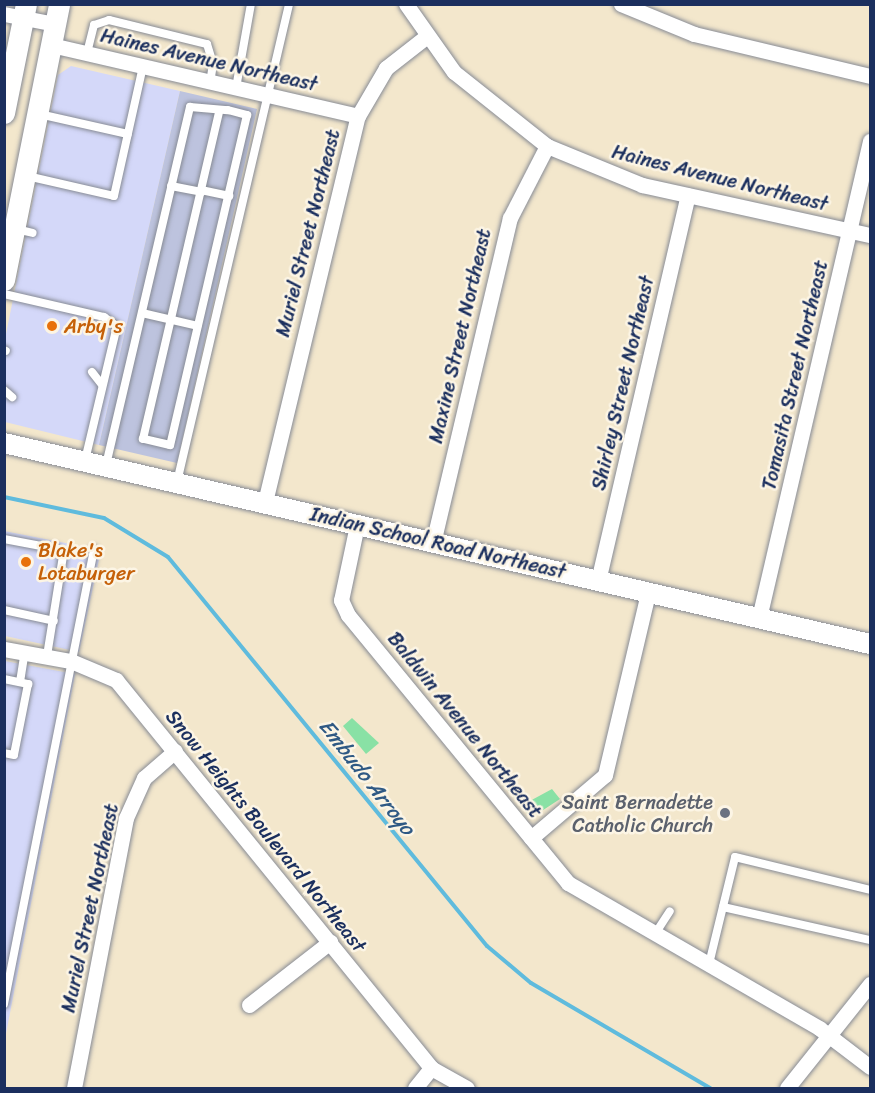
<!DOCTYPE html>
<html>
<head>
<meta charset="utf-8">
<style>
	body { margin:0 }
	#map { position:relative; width:875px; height:1093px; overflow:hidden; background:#f3e7cc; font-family:Sriracha,sans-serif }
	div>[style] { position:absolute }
	.built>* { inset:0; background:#d4d8f9 }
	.industrial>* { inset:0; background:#bdc3de }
	.green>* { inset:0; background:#89e1a5 }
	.stream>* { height:4px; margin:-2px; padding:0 2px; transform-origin:2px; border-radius:2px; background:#5fbbdd }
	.roads { filter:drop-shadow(0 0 2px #878b95) drop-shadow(0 0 2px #878b95) }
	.service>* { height:8px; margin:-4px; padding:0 4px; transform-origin:4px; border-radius:4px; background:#fff }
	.minor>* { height:15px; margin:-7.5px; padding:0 7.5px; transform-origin:7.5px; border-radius:7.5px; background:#fff }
	.tertiary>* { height:20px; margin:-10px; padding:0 10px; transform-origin:10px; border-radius:10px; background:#fff }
	.secondary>* { height:21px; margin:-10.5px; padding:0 10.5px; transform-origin:10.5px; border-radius:10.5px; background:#fff }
	.dots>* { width:16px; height:16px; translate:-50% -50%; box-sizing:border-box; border:3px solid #fcf5e5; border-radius:50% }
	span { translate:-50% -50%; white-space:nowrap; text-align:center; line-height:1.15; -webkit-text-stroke:5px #fcf5e5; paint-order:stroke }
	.street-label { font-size:20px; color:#1b2f5e }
	.food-label { font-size:20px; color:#c56008 }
	.left { translate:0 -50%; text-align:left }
	.worship-label { font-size:20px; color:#5b616d }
	.right { translate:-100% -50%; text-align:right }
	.water-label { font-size:21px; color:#2f5984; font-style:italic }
	.frame { position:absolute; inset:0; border:6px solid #1b2f5e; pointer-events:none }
</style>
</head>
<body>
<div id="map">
	<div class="built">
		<i style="clip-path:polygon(71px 66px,180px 91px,99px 445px,5px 422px,5px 339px,58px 75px)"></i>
		<i style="clip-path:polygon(4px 531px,101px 550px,79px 652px,5px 636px)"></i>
		<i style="clip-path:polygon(5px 661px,75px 674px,5px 1039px)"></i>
	</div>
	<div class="industrial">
		<i style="clip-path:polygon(180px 91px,257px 109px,177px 463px,99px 445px)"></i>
	</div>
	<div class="green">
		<i style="clip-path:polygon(352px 718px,379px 743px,366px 754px,343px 726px)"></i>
		<i style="clip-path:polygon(505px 773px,528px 802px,552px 789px,560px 799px,531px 818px,498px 778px)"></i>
	</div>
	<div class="stream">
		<i style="left:4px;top:497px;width:102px;rotate:11.9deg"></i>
		<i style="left:104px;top:518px;width:75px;rotate:31.4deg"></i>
		<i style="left:168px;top:557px;width:503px;rotate:50.65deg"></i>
		<i style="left:487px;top:946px;width:57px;rotate:40.1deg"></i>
		<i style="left:531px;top:983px;width:208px;rotate:30.4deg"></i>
	</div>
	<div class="roads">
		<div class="service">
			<i style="left:87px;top:53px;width:29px;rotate:-76deg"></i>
			<i style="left:94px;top:25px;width:16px;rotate:-18deg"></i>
			<i style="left:109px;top:20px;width:101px;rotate:13.8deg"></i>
			<i style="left:207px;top:44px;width:21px;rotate:73deg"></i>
			<i style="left:213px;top:64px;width:18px;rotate:99deg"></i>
			<i style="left:236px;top:88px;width:85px;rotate:-79.9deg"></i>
			<i style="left:39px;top:114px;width:91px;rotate:12.7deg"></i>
			<i style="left:27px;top:176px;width:89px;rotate:12.9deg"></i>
			<i style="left:114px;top:196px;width:133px;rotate:-77.4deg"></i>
			<i style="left:171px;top:186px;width:31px;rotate:11deg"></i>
			<i style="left:201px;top:190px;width:29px;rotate:12deg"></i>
			<i style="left:16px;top:229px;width:17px;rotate:13deg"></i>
			<i style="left:4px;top:294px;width:103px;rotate:13deg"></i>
			<i style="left:104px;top:317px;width:16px;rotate:35deg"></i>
			<i style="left:117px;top:326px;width:138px;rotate:103.4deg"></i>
			<i style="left:142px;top:313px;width:57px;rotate:13.1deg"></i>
			<i style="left:4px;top:350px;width:2px;rotate:27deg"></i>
			<i style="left:92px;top:372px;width:16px;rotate:52deg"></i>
			<i style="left:4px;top:390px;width:11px;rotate:41deg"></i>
			<i style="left:106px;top:465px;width:368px;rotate:-76.8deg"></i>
			<i style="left:190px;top:107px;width:38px;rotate:5deg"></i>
			<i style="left:228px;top:110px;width:20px;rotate:15deg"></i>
			<i style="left:247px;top:115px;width:339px;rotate:103.1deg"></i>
			<i style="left:170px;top:445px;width:28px;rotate:-167deg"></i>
			<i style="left:143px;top:439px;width:335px;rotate:-76.9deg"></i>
			<i style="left:177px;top:482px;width:491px;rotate:-76.8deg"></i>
			<i style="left:4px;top:539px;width:54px;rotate:10.7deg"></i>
			<i style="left:57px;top:549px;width:9px;rotate:49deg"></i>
			<i style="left:63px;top:556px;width:101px;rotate:99.1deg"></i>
			<i style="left:4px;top:610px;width:51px;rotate:12.4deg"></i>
			<i style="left:4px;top:679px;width:25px;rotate:12deg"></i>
			<i style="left:28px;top:684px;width:72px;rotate:101.2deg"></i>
			<i style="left:14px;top:755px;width:10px;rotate:-169deg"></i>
			<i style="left:20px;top:682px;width:30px;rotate:-81deg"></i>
			<i style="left:723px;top:907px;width:151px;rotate:12.7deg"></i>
			<i style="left:655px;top:934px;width:27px;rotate:-57deg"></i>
			<i style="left:709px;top:964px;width:110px;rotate:-76.3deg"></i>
			<i style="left:735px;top:857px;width:139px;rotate:13.7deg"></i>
			<i style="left:4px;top:1004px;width:463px;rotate:-78.8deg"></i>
		</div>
		<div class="minor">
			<i style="left:406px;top:4px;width:83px;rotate:54.8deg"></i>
			<i style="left:454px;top:72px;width:119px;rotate:38.5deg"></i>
			<i style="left:547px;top:146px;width:103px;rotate:22.3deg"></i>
			<i style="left:642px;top:185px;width:233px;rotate:12.4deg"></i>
			<i style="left:621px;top:4px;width:79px;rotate:22.3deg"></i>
			<i style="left:694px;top:34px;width:181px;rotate:13.4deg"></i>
			<i style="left:4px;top:14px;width:52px;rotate:11.1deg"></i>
			<i style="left:51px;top:45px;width:315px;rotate:13deg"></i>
			<i style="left:265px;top:502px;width:397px;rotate:-76.5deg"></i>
			<i style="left:358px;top:116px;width:56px;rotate:-59.7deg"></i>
			<i style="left:386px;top:68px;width:52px;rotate:-38deg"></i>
			<i style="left:357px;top:525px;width:77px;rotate:102deg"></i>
			<i style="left:341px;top:600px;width:17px;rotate:65deg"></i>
			<i style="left:348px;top:615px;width:347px;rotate:50.6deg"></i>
			<i style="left:568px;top:883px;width:290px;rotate:30deg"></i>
			<i style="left:819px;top:1028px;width:64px;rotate:37.4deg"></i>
			<i style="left:433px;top:543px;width:334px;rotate:-76.7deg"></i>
			<i style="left:510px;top:218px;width:81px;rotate:-62.8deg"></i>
			<i style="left:598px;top:581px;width:396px;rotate:-76.9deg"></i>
			<i style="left:759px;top:618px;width:490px;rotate:-76.9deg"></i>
			<i style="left:4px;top:649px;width:68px;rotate:10.2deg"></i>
			<i style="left:71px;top:661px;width:49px;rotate:22.9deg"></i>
			<i style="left:116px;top:680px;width:500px;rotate:50.9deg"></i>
			<i style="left:431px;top:1068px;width:41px;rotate:29.1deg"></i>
			<i style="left:531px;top:838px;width:97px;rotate:-40.4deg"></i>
			<i style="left:605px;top:775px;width:187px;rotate:-76.7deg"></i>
			<i style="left:249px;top:1005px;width:103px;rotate:-37.9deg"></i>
			<i style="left:74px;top:1088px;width:275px;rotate:-79.1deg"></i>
			<i style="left:126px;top:818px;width:44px;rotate:-65.8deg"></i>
			<i style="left:144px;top:778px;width:41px;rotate:-41.1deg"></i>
			<i style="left:415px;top:1088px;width:26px;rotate:-51deg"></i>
			<i style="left:787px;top:1088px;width:133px;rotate:-51.4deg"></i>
		</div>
		<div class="tertiary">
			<i style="left:4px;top:443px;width:889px;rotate:13.07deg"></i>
		</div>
		<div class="secondary">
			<i style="left:4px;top:113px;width:111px;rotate:-78.6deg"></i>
			<i style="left:4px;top:280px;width:281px;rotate:-78.7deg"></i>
		</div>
	</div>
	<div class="dots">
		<i style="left:52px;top:326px;background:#e8710a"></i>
		<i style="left:26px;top:562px;background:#e8710a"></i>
		<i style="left:725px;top:813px;background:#6b7280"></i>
	</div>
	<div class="street-label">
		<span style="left:209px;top:60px;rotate:13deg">Haines Avenue Northeast</span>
		<span style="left:720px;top:178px;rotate:14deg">Haines Avenue Northeast</span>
		<span style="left:308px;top:233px;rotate:-76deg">Muriel Street Northeast</span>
		<span style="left:460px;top:336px;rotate:-77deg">Maxine Street Northeast</span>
		<span style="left:795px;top:375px;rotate:-77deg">Tomasita Street Northeast</span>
		<span style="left:623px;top:383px;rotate:-77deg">Shirley Street Northeast</span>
		<span style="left:438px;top:543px;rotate:13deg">Indian School Road Northeast</span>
		<span style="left:465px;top:725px;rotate:51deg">Baldwin Avenue Northeast</span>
		<span style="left:266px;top:831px;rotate:51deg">Snow Heights Boulevard Northeast</span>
		<span style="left:90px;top:908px;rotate:-78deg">Muriel Street Northeast</span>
	</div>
	<div class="food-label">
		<span class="left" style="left:64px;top:326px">Arby's</span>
		<span class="left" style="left:38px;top:562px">Blake's<br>Lotaburger</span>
	</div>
	<div class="worship-label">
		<span class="right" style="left:713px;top:814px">Saint Bernadette<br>Catholic Church</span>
	</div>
	<div class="water-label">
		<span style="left:367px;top:777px;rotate:52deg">Embudo Arroyo</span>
	</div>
	<div class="frame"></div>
</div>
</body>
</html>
